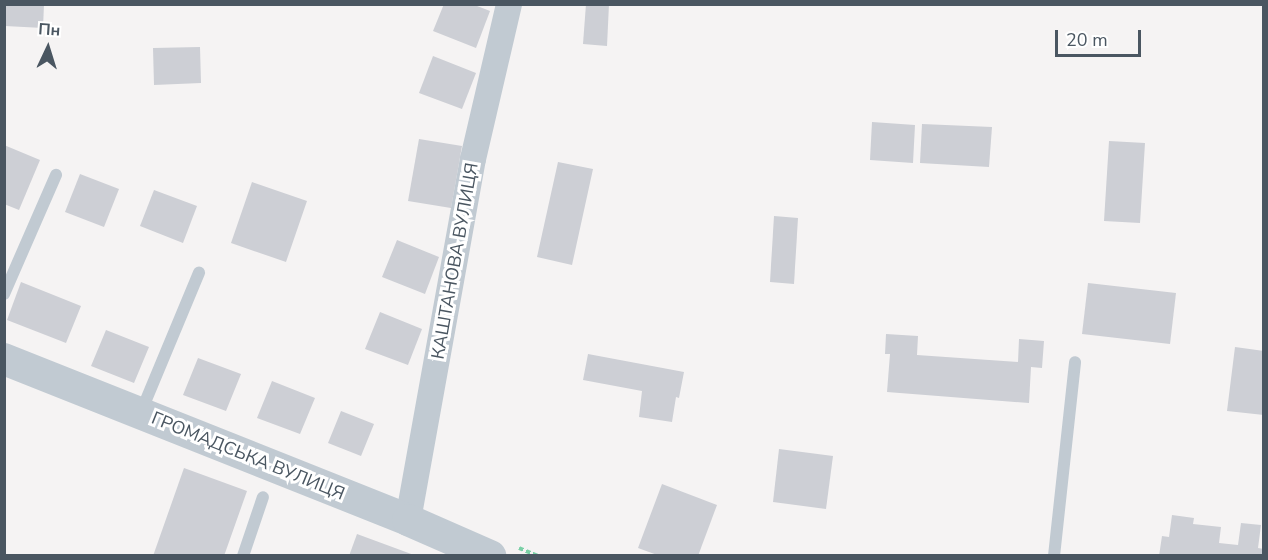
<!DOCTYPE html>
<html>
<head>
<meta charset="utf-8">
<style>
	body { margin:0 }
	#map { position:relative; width:1268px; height:560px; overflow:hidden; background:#f5f3f3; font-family:"Nunito Sans",sans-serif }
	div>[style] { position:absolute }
	.building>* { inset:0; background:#cdcfd5 }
	.path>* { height:4px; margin-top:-2px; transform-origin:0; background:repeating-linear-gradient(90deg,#7ad0a6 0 4.5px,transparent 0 7.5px) }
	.service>* { height:12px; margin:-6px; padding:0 6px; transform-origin:6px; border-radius:6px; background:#c1cad2 }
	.minor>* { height:26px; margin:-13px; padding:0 13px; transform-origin:13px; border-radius:13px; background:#c1cad2 }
	.tertiary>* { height:32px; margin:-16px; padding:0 16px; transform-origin:16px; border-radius:16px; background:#c1cad2 }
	span { translate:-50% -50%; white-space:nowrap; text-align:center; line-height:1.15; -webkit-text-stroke:6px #fff; paint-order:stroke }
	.street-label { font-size:18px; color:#4a5661 }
	.frame { position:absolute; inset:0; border:6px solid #4a5661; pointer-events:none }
	.north { position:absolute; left:18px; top:18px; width:60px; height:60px; -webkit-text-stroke:4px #fff; paint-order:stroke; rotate:4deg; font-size:16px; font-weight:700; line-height:24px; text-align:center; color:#4a5661 }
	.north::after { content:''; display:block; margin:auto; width:21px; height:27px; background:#4a5661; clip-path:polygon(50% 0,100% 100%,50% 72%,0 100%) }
	.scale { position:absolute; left:1055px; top:30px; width:86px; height:27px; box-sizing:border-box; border:3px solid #4a5661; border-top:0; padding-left:8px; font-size:18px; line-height:21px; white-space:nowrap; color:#4a5661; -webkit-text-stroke:4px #fff; paint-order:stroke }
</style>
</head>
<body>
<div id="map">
	<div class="building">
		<i style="clip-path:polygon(6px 4px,44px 4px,43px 28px,5px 26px)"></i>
		<i style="clip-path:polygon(444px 4px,472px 4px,490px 11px,476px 48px,433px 31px)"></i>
		<i style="clip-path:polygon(586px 4px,609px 4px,607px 46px,583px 44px)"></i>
		<i style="clip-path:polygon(200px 47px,201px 83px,154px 85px,153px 48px)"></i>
		<i style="clip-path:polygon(433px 56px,476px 73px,462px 109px,419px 93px)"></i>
		<i style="clip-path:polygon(872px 122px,915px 125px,913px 163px,870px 160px)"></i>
		<i style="clip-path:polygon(922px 124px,992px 127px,989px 167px,920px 163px)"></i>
		<i style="clip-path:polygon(419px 139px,462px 146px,451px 208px,408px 201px)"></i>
		<i style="clip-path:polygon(1109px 141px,1145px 143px,1140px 223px,1104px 221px)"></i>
		<i style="clip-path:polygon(4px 145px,40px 160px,19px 210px,4px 204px)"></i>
		<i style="clip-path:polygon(558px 162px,593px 169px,572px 265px,537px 257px)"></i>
		<i style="clip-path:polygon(80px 174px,119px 189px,104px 227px,65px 212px)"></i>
		<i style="clip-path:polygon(252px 182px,307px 201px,286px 262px,231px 243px)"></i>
		<i style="clip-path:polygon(154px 190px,197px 206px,183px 243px,140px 226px)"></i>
		<i style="clip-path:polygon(774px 216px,798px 218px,794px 284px,770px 282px)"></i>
		<i style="clip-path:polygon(397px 240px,439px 257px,425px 294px,382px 277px)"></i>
		<i style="clip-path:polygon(21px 282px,81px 306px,66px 343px,7px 320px)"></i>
		<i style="clip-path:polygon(1088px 283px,1176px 293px,1170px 344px,1082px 334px)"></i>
		<i style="clip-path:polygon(380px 312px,422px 329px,408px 365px,365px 349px)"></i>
		<i style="clip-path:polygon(106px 330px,149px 347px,134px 383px,91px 366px)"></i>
		<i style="clip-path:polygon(886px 334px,918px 336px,917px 355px,1018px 362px,1019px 339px,1044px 341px,1042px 368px,1031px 367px,1029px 403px,887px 392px,890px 354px,885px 354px)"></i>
		<i style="clip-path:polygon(1235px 347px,1264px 351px,1264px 415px,1227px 411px)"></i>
		<i style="clip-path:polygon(588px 354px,684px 372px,679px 398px,676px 397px,672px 422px,639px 417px,642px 391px,583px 380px)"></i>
		<i style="clip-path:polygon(198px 358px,241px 374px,226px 411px,183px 395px)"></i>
		<i style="clip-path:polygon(272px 381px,315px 398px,300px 434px,257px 418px)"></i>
		<i style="clip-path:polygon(341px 411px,374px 424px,361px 456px,328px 443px)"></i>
		<i style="clip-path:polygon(779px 449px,833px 456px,826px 509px,773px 502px)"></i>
		<i style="clip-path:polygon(184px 468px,247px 491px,224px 556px,153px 556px)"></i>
		<i style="clip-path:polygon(662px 484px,717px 505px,698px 556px,660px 556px,638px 548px)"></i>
		<i style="clip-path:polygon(1172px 515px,1194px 518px,1193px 524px,1221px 527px,1219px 543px,1238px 545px,1241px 523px,1261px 525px,1258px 548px,1264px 549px,1264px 556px,1159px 556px,1162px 536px,1169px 537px)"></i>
		<i style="clip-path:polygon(357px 534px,414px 555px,414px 556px,349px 556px)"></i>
	</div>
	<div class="path">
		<i style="left:519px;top:548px;width:21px;rotate:23deg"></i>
	</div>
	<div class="service">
		<i style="left:4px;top:294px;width:130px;rotate:-66.4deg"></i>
		<i style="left:141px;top:412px;width:151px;rotate:-67.4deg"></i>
		<i style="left:243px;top:556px;width:62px;rotate:-71.3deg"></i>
		<i style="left:1054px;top:556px;width:195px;rotate:-83.8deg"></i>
	</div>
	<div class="minor">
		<i style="left:408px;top:520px;width:367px;rotate:-79.8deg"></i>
		<i style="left:473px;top:159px;width:159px;rotate:-76.9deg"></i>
	</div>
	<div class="tertiary">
		<i style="left:4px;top:359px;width:435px;rotate:21.7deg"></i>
		<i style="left:408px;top:520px;width:90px;rotate:23.7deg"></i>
	</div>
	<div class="street-label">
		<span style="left:455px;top:261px;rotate:-80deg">КАШТАНОВА ВУЛИЦЯ</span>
		<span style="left:248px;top:456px;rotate:22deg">ГРОМАДСЬКА ВУЛИЦЯ</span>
	</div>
	<div class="frame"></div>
	<div class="north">Пн</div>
	<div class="scale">20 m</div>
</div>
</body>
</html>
